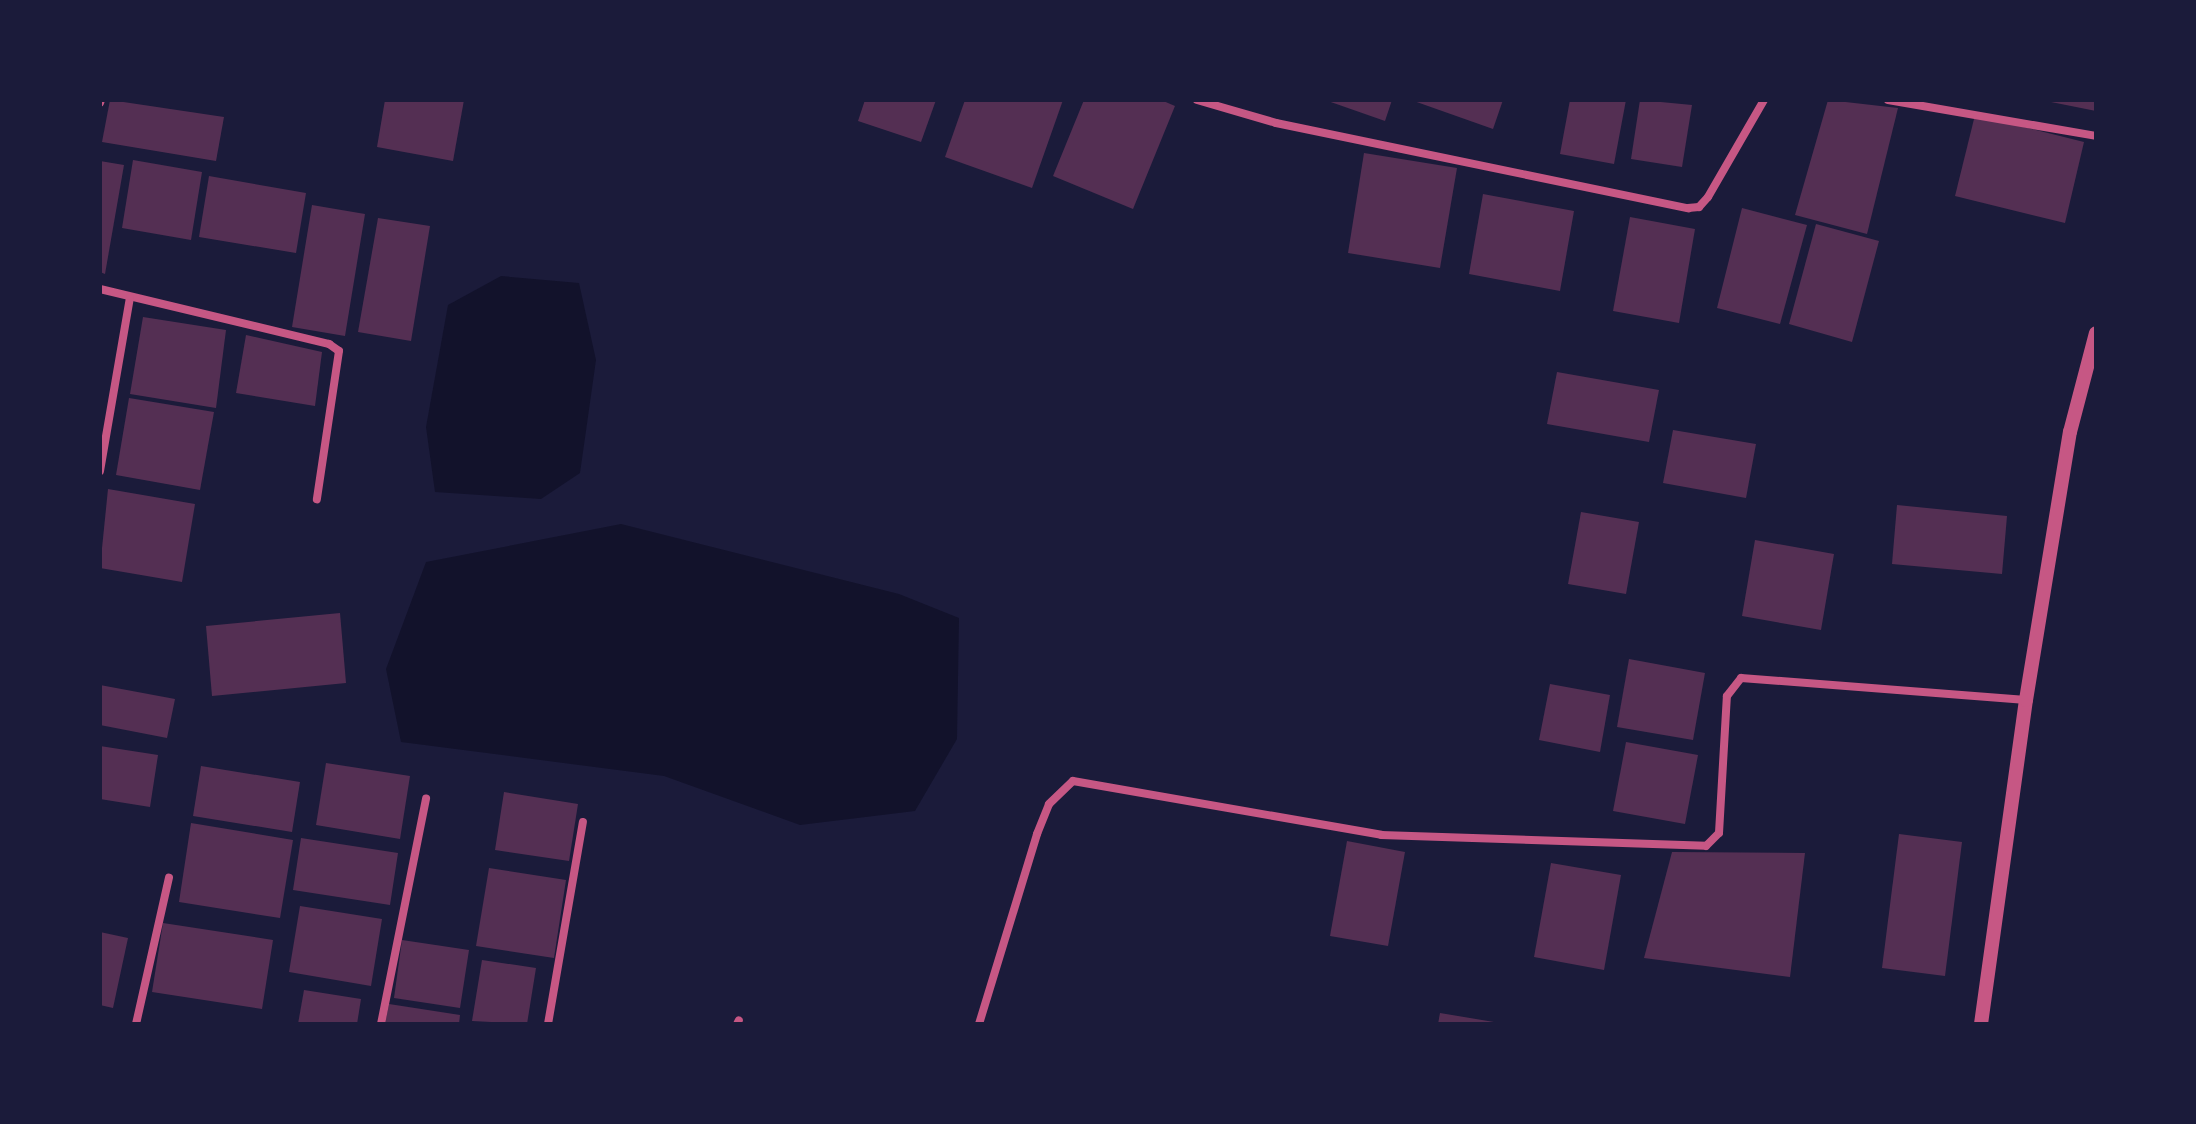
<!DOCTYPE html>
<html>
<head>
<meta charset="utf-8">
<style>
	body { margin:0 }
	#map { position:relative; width:2196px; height:1124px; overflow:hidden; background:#1b1b3a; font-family:"Alegreya Sans",sans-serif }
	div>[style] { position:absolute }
	.water>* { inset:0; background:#12122b }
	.building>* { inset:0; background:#542f53 }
	.minor>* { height:8px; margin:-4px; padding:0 4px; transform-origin:4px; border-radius:4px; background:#c65784 }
	.tertiary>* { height:14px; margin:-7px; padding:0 7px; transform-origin:7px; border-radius:7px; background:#c65784 }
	span { translate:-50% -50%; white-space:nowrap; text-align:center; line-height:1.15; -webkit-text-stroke:8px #1b1b3a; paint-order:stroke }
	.frame { position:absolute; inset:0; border:102px solid #1b1b3a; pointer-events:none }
</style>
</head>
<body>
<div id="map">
	<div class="water">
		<i style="clip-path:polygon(501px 276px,579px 283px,596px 360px,580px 473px,541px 499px,435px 492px,426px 427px,448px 305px)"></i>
		<i style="clip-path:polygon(621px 524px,899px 594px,959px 618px,957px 739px,915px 811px,800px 825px,664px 776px,401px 742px,386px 669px,426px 562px)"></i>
	</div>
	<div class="building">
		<i style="clip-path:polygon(110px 100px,224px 117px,216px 161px,102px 142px)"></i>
		<i style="clip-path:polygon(385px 100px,464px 100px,453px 161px,377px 147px)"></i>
		<i style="clip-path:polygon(865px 100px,936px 100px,921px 142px,858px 121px)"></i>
		<i style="clip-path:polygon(965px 100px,1063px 100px,1032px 188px,945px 157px)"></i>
		<i style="clip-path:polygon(1084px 100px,1161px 100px,1175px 106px,1133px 209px,1053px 176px)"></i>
		<i style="clip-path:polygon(1325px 100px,1392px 100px,1385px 121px)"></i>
		<i style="clip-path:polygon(1411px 100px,1503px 100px,1493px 129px)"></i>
		<i style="clip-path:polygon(1570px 100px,1626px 100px,1614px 164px,1560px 154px)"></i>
		<i style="clip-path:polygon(1640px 100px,1692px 105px,1682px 167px,1631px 159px)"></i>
		<i style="clip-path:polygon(1828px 100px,1898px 108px,1867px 234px,1795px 215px)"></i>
		<i style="clip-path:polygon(2046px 100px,2096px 100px,2096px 111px,2046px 101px)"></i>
		<i style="clip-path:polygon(1975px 115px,2084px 142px,2065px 223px,1955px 196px)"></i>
		<i style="clip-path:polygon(1364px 153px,1457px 168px,1440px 268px,1348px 253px)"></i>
		<i style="clip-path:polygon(133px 160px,202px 172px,191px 240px,122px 228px)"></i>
		<i style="clip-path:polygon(100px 161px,124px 165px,105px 274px,100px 272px)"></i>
		<i style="clip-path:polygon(209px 176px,306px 193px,296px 253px,199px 237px)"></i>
		<i style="clip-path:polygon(1483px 194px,1574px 211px,1560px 291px,1469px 274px)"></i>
		<i style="clip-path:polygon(312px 205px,365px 214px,345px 336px,292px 327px)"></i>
		<i style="clip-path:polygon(1742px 208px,1807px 225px,1780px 324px,1717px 308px)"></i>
		<i style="clip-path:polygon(1630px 217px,1695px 229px,1679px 323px,1613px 311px)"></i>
		<i style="clip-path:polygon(378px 218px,430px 226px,411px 341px,358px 332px)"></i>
		<i style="clip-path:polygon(1816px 224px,1879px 241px,1852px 342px,1789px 324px)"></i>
		<i style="clip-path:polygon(143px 317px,226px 330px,216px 408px,130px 394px)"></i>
		<i style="clip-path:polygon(246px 335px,322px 352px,315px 406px,236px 393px)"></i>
		<i style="clip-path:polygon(1557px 372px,1659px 390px,1649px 442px,1547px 424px)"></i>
		<i style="clip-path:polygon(129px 398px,214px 412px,200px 490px,116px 475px)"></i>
		<i style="clip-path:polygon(1673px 430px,1756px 444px,1746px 498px,1663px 483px)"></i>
		<i style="clip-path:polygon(108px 489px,195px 504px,182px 582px,100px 568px)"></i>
		<i style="clip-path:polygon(1897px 505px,2007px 516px,2002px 574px,1892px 564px)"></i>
		<i style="clip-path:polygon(1581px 512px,1639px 522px,1626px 594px,1568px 584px)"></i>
		<i style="clip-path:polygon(1755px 540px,1834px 554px,1821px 630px,1742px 616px)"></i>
		<i style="clip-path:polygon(340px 613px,346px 683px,212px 696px,206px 626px)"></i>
		<i style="clip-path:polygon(1629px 659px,1705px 673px,1693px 740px,1617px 727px)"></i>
		<i style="clip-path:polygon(1550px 684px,1610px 695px,1600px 752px,1539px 740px)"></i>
		<i style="clip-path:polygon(100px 685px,175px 699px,167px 738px,100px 725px)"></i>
		<i style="clip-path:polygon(1626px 742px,1698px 755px,1685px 824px,1613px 811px)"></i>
		<i style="clip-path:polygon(100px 746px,158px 755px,150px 807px,100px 799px)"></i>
		<i style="clip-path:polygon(326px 763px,410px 776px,400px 839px,316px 825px)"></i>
		<i style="clip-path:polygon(201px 766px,300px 782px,292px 832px,193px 816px)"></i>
		<i style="clip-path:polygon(504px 792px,578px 804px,569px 861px,495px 850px)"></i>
		<i style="clip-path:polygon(191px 823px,293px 840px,280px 918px,179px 902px)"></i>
		<i style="clip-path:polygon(1899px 834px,1962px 842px,1945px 976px,1882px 968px)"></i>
		<i style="clip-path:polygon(301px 838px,398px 853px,390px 905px,293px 890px)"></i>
		<i style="clip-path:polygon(1347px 841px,1405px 852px,1388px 946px,1330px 936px)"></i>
		<i style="clip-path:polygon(1672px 852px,1805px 853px,1790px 977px,1644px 958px)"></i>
		<i style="clip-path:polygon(1551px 863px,1621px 875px,1604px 970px,1534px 957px)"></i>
		<i style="clip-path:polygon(489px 868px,566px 880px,554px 958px,476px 946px)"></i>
		<i style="clip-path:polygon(300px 906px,382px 919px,371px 986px,289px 972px)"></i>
		<i style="clip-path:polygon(163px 923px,273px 940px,262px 1009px,152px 992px)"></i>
		<i style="clip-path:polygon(100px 932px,128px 938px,113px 1008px,100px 1005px)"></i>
		<i style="clip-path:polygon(402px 940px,469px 950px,460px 1008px,394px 998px)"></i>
		<i style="clip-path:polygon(482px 960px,536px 968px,527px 1024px,472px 1021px)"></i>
		<i style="clip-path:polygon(304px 990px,361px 999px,357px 1024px,298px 1024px)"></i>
		<i style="clip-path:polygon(389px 1004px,460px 1015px,459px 1024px,385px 1024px)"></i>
		<i style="clip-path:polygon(1440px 1013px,1494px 1022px,1494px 1024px,1438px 1024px)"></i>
	</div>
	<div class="minor">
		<i style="left:1197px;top:100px;width:82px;rotate:16.2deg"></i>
		<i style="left:1276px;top:123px;width:421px;rotate:11.7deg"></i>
		<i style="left:1688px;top:208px;width:11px;rotate:-5deg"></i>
		<i style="left:1699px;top:207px;width:13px;rotate:-48deg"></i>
		<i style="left:1708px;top:197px;width:112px;rotate:-60deg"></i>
		<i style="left:1888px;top:100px;width:211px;rotate:9.8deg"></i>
		<i style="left:100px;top:103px;width:3px;rotate:-72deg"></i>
		<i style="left:100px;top:289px;width:236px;rotate:13.5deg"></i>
		<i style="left:329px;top:344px;width:12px;rotate:35deg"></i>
		<i style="left:339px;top:351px;width:150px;rotate:98.5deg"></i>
		<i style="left:100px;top:471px;width:176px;rotate:-80.2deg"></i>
		<i style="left:136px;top:1024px;width:150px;rotate:-77.3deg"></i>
		<i style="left:381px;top:1024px;width:230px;rotate:-78.7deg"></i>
		<i style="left:548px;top:1024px;width:205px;rotate:-80.2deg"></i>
		<i style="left:737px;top:1024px;width:4px;rotate:-63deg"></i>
		<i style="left:979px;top:1024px;width:199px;rotate:-73deg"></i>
		<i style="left:1037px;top:834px;width:32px;rotate:-68deg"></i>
		<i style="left:1049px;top:804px;width:33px;rotate:-44deg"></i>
		<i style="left:1073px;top:781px;width:313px;rotate:9.9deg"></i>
		<i style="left:1381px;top:835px;width:325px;rotate:1.9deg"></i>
		<i style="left:1706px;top:846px;width:18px;rotate:-45deg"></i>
		<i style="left:1719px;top:833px;width:137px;rotate:-86.7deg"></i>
		<i style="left:1727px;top:696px;width:23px;rotate:-52deg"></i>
		<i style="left:1741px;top:678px;width:286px;rotate:4.4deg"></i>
	</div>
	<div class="tertiary">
		<i style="left:1981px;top:1024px;width:327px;rotate:-82.1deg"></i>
		<i style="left:2026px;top:700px;width:272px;rotate:-80.7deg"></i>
		<i style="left:2070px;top:432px;width:102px;rotate:-75.3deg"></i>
	</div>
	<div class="frame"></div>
</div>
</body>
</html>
